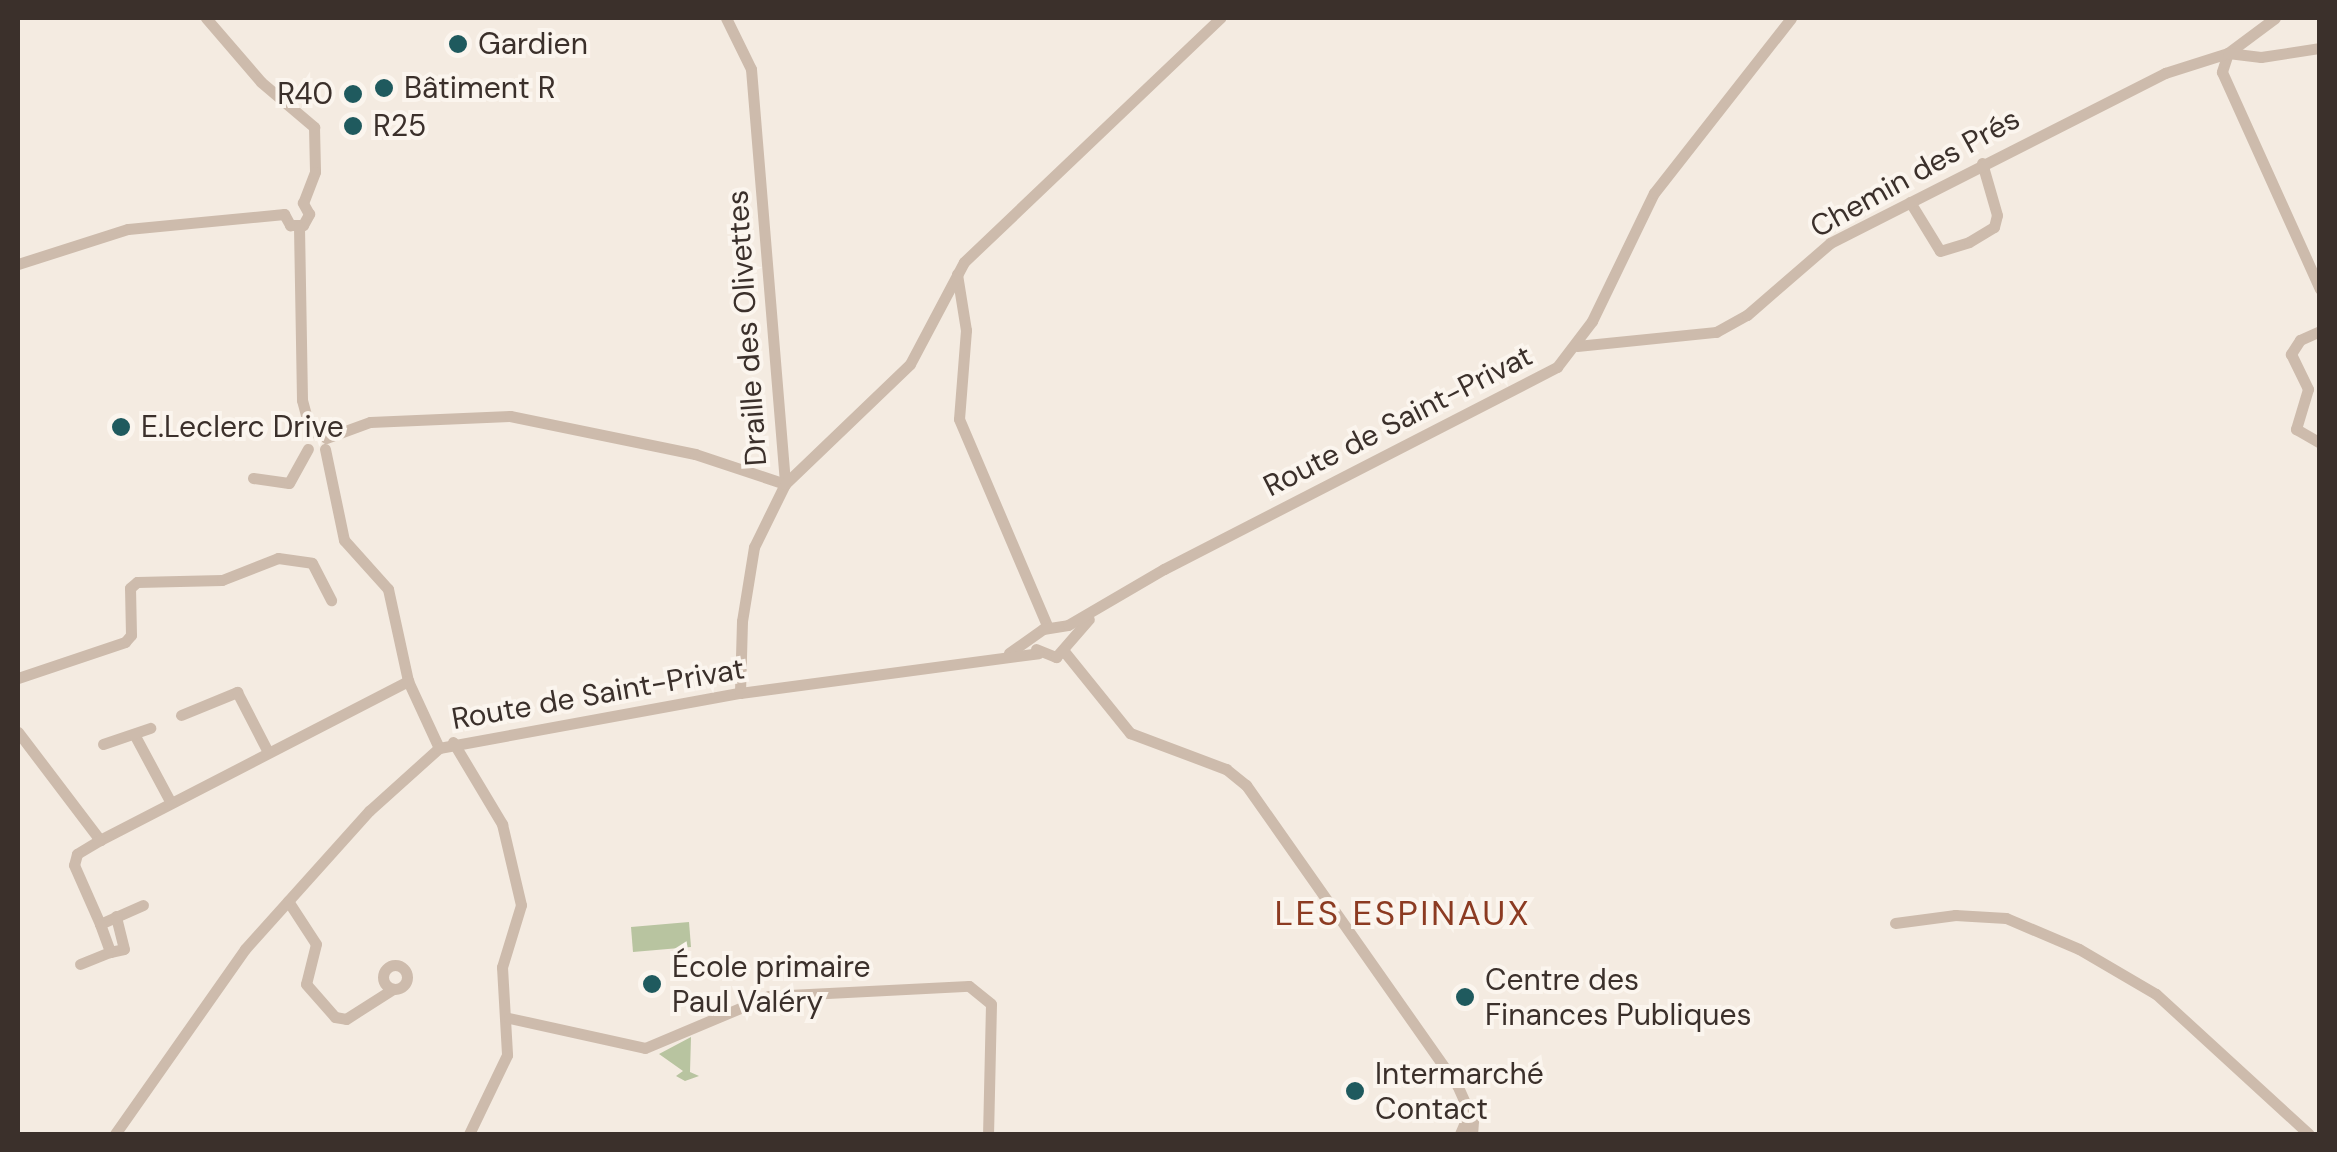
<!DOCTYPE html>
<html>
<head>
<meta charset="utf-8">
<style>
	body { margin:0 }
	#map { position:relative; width:2337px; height:1152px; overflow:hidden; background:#f4ebe1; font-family:"DM Sans",sans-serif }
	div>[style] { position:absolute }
	.green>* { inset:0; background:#b8c4a0 }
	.minor>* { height:11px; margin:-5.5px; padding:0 5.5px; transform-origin:5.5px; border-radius:5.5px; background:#cdbbac }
	.minor>.ring { margin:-5.5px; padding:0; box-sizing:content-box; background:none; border:11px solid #cdbbac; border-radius:50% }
	.dots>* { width:28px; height:28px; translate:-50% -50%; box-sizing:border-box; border:5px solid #fbf5ee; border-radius:50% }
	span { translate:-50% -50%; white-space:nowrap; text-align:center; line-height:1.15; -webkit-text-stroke:8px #fbf5ee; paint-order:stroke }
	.poi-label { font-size:30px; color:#3b302b }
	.left { translate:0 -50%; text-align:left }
	.right { translate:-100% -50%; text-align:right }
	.street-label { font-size:30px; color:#3b302b }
	.quarter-label { font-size:35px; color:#8c3b22; letter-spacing:2.5px }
	.frame { position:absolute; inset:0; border:20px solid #3b302b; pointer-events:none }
</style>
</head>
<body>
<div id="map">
	<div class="green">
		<i style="clip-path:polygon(689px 922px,691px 947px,633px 952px,631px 927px)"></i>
		<i style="clip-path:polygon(691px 1037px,690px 1072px,699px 1076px,685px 1081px,676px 1076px,683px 1071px,659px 1054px)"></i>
	</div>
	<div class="minor">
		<i style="left:206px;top:18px;width:84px;rotate:49.3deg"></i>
		<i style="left:261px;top:82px;width:70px;rotate:40.3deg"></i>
		<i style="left:314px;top:127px;width:45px;rotate:88.7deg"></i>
		<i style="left:315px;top:172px;width:33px;rotate:111deg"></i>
		<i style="left:726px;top:18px;width:57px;rotate:63.9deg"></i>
		<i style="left:751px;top:69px;width:416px;rotate:85.3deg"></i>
		<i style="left:785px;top:484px;width:70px;rotate:116.2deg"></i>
		<i style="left:754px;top:547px;width:75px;rotate:99.2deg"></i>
		<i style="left:742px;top:621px;width:72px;rotate:91.6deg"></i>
		<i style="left:2275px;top:18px;width:59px;rotate:143.3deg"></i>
		<i style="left:2228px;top:53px;width:20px;rotate:108deg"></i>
		<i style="left:2222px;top:72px;width:238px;rotate:65.7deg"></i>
		<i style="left:1910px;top:202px;width:57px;rotate:58.5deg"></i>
		<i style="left:1940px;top:251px;width:30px;rotate:-17deg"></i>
		<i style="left:1969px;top:242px;width:29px;rotate:-31deg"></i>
		<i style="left:1994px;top:227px;width:12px;rotate:-76deg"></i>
		<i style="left:1997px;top:215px;width:54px;rotate:-106.1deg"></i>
		<i style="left:284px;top:214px;width:13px;rotate:61deg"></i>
		<i style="left:290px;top:225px;width:13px"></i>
		<i style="left:303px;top:225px;width:13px;rotate:-61deg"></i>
		<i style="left:309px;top:214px;width:13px;rotate:-119deg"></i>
		<i style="left:299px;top:227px;width:173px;rotate:89deg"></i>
		<i style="left:302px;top:400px;width:34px;rotate:75deg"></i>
		<i style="left:18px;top:264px;width:115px;rotate:-17.7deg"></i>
		<i style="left:128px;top:229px;width:157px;rotate:-5.5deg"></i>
		<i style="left:957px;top:274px;width:57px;rotate:80.9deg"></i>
		<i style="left:966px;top:330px;width:89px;rotate:94.5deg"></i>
		<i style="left:959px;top:419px;width:227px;rotate:66.9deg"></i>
		<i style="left:2320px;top:331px;width:22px;rotate:156deg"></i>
		<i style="left:2300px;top:340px;width:17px;rotate:123deg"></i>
		<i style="left:2291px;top:354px;width:39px;rotate:64deg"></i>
		<i style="left:2308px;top:389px;width:42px;rotate:106.7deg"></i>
		<i style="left:2296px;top:429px;width:28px;rotate:30deg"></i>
		<i style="left:1577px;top:346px;width:140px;rotate:-5.8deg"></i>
		<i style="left:1716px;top:332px;width:35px;rotate:-29deg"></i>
		<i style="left:1747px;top:315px;width:110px;rotate:-40.9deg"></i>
		<i style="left:1830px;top:243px;width:376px;rotate:-26.9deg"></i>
		<i style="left:2165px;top:73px;width:66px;rotate:-17.6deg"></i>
		<i style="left:2228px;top:53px;width:33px;rotate:7deg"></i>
		<i style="left:2261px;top:57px;width:60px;rotate:-8.7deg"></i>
		<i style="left:326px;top:438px;width:47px;rotate:-20deg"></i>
		<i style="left:370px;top:422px;width:140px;rotate:-2.5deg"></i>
		<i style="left:510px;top:416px;width:189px;rotate:11.6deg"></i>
		<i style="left:695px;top:454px;width:95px;rotate:18.4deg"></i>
		<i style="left:785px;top:484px;width:173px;rotate:-43.8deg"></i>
		<i style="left:910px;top:364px;width:115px;rotate:-62.1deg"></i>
		<i style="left:964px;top:262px;width:354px;rotate:-43.6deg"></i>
		<i style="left:325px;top:449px;width:93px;rotate:78.2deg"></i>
		<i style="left:344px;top:540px;width:66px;rotate:48.1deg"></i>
		<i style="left:388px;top:589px;width:94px;rotate:77.7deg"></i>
		<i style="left:408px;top:681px;width:74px;rotate:65.2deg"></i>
		<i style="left:253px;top:478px;width:36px;rotate:8deg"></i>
		<i style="left:289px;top:483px;width:39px;rotate:-61deg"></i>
		<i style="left:1036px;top:649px;width:22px;rotate:22deg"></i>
		<i style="left:1056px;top:657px;width:50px;rotate:-49deg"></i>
		<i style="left:1063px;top:650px;width:107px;rotate:51.1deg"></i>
		<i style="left:1130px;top:733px;width:103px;rotate:20.6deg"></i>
		<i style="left:1226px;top:769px;width:26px;rotate:39deg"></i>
		<i style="left:1246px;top:785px;width:369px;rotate:54.9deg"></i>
		<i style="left:1458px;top:1087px;width:37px;rotate:66deg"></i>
		<i style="left:1473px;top:1121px;width:13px;rotate:94deg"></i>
		<i style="left:1009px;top:653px;width:42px;rotate:-35.2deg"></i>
		<i style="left:1043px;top:629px;width:25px;rotate:-9deg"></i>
		<i style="left:1068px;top:625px;width:111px;rotate:-30.3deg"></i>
		<i style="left:1164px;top:569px;width:442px;rotate:-27.2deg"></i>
		<i style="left:1557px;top:367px;width:58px;rotate:-52.7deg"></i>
		<i style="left:1592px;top:321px;width:142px;rotate:-64.2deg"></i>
		<i style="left:1654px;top:193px;width:222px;rotate:-51.9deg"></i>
		<i style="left:18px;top:678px;width:113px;rotate:-18.6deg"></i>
		<i style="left:125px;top:642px;width:9px;rotate:-49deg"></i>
		<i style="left:131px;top:635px;width:47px;rotate:-91.2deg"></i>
		<i style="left:130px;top:588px;width:9px;rotate:-41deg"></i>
		<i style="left:137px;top:582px;width:85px;rotate:-1.3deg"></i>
		<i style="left:222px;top:580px;width:60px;rotate:-21.4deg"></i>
		<i style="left:278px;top:558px;width:34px;rotate:8deg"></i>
		<i style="left:312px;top:563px;width:42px;rotate:62.8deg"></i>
		<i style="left:181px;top:715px;width:61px;rotate:-22.3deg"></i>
		<i style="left:237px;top:692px;width:65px;rotate:62.7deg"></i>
		<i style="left:18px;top:732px;width:136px;rotate:52.8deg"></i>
		<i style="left:100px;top:840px;width:347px;rotate:-27.3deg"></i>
		<i style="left:134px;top:734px;width:78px;rotate:61.8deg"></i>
		<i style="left:453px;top:742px;width:96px;rotate:59.1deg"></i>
		<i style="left:502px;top:824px;width:83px;rotate:76.8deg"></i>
		<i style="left:521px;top:905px;width:65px;rotate:107deg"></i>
		<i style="left:502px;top:967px;width:88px;rotate:86.7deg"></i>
		<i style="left:507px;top:1055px;width:88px;rotate:115.7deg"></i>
		<i style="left:103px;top:744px;width:50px;rotate:-18.8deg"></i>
		<i style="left:100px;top:840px;width:27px;rotate:149deg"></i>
		<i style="left:77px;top:854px;width:11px;rotate:105deg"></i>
		<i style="left:74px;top:865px;width:64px;rotate:66.2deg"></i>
		<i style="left:100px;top:924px;width:47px;rotate:-23.8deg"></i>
		<i style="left:288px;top:901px;width:51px;rotate:56.9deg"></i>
		<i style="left:316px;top:944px;width:41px;rotate:104deg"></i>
		<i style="left:306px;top:984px;width:44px;rotate:48.7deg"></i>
		<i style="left:335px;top:1017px;width:11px;rotate:10deg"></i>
		<i style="left:346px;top:1019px;width:56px;rotate:-32.6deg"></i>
		<i style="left:1895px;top:923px;width:61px;rotate:-7.6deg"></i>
		<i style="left:1955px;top:915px;width:51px;rotate:3.4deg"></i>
		<i style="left:2006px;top:918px;width:79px;rotate:23deg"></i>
		<i style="left:2079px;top:949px;width:89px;rotate:30.3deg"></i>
		<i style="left:2156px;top:994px;width:207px;rotate:42.5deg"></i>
		<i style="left:100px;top:924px;width:30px;rotate:70deg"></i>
		<i style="left:110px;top:952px;width:14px;rotate:-12deg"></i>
		<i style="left:124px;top:949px;width:34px;rotate:-104deg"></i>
		<i style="left:80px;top:964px;width:32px;rotate:-22deg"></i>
		<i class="ring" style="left:383px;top:965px;width:13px;height:13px"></i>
		<i style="left:509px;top:1018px;width:139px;rotate:12.4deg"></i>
		<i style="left:645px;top:1048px;width:134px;rotate:-22.8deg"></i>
		<i style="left:769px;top:996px;width:200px;rotate:-2.9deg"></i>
		<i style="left:969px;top:986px;width:28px;rotate:39deg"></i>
		<i style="left:991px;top:1004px;width:130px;rotate:91.3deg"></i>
		<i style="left:115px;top:1134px;width:226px;rotate:-54.9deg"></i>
		<i style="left:245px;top:949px;width:186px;rotate:-48.1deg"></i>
		<i style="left:369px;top:811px;width:94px;rotate:-42deg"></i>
		<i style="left:439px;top:748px;width:306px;rotate:-10.4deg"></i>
		<i style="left:740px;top:693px;width:301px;rotate:-7.6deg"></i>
		<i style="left:1460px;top:1134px;width:26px;rotate:-67deg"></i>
	</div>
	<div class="dots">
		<i style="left:458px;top:44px;background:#1f5a5e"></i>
		<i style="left:384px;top:88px;background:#1f5a5e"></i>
		<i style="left:353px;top:94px;background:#1f5a5e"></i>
		<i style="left:353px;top:126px;background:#1f5a5e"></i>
		<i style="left:121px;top:427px;background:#1f5a5e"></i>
		<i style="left:652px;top:984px;background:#1f5a5e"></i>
		<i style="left:1465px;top:997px;background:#1f5a5e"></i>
		<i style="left:1355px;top:1091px;background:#1f5a5e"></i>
	</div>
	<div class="poi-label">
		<span class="left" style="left:478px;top:44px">Gardien</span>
		<span class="left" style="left:404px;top:88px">Bâtiment R</span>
		<span class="right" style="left:333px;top:94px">R40</span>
		<span class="left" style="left:373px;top:126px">R25</span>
		<span class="left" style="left:141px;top:427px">E.Leclerc Drive</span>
		<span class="left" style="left:672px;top:984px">École primaire<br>Paul Valéry</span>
		<span class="left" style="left:1485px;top:997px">Centre des<br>Finances Publiques</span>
		<span class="left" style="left:1375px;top:1091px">Intermarché<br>Contact</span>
	</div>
	<div class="street-label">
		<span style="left:1915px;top:173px;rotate:-29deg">Chemin des Prés</span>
		<span style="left:747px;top:328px;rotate:-94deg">Draille des Olivettes</span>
		<span style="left:1398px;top:421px;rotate:-27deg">Route de Saint-Privat</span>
		<span style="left:598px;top:694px;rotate:-10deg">Route de Saint-Privat</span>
	</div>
	<div class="quarter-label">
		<span style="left:1403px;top:913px">LES ESPINAUX</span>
	</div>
	<div class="frame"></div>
</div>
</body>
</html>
